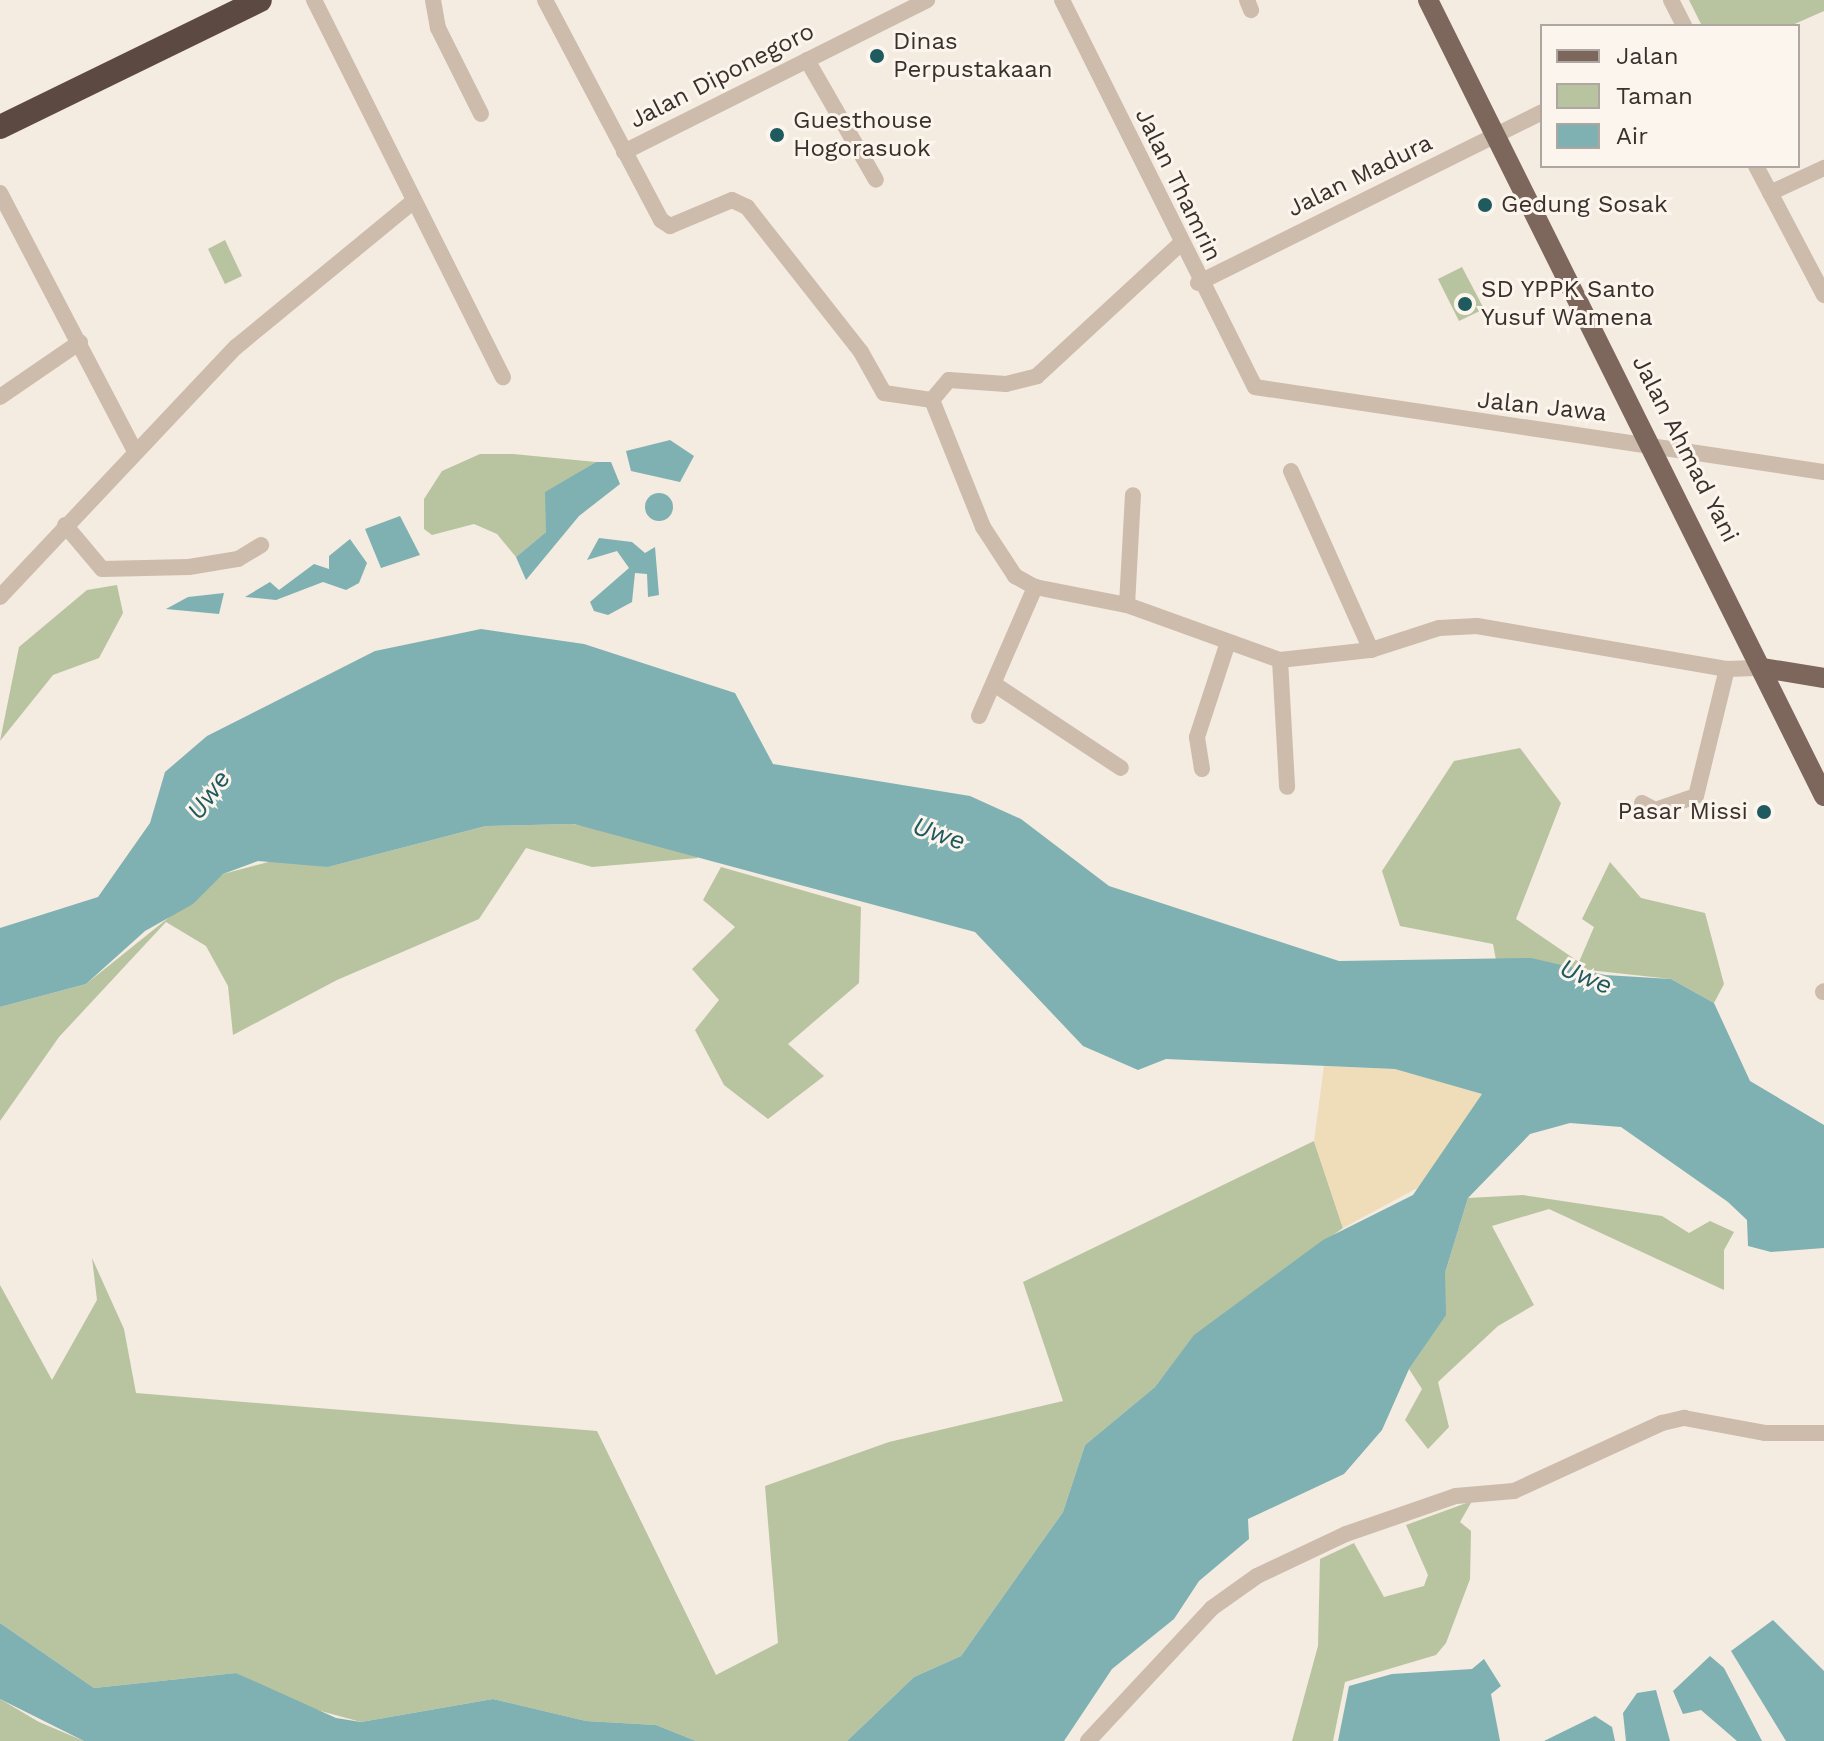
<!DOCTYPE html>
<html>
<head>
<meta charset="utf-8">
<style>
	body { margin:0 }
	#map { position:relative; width:1824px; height:1741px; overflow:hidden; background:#f4ebe1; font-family:"Work Sans",sans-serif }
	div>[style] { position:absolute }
	.green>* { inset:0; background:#b8c4a0 }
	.sand>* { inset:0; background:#efdcb8 }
	.water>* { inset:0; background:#7fb0b2 }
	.round { border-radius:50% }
	.minor>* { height:16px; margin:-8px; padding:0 8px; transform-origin:8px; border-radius:8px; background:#cdbbac }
	.major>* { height:20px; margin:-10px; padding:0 10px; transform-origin:10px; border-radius:10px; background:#7d675c }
	.highway>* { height:24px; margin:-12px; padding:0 12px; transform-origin:12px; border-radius:12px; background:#5c4a42 }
	.dots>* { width:22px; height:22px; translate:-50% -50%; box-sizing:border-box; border:4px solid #fbf5ee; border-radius:50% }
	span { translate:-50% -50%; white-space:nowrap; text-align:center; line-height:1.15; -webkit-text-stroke:6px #fbf5ee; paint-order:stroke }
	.poi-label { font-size:24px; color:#3b302b }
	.left { translate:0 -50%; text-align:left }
	.right { translate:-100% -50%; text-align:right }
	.street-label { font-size:24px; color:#3b302b }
	.water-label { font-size:26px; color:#1f5a5e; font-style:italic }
	.legend { position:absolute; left:1540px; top:24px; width:260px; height:144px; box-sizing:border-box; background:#fbf5ee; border:2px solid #aea6a0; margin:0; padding:10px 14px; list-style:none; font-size:24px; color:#3b302b }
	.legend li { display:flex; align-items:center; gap:16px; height:40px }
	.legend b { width:40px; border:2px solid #aea6a0 }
</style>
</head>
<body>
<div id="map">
	<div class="green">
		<i style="clip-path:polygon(1689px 0,1824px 0,1824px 11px,1790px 26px,1702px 26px)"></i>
		<i style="clip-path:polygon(225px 240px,242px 276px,225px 284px,208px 249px)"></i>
		<i style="clip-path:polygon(1462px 267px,1484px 309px,1459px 321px,1438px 279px)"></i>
		<i style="clip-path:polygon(480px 454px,513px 454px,596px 462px,546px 492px,546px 532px,516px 557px,497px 534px,474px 524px,432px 535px,424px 529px,424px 499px,442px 471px)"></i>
		<i style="clip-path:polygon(117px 585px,123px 613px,99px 658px,53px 675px,0 741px,19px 647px,87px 590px)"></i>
		<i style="clip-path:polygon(1520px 748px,1561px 803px,1516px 919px,1579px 962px,1594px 927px,1582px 919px,1610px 862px,1641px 898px,1705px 913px,1724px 984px,1714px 1003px,1671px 979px,1496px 960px,1493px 944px,1400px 926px,1382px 871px,1454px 761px)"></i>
		<i style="clip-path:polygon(573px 824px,683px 847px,698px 858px,592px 867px,526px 848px,479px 919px,337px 980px,233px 1035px,228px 986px,206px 946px,166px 922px,59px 1037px,0 1121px,0 1007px,86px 984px,223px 874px,280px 859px,328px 867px,486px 826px)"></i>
		<i style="clip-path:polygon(721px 867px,861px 907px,859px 983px,788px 1044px,824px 1076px,768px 1119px,724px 1085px,695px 1030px,719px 1000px,692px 969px,735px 927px,703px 900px)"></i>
		<i style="clip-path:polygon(1314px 1141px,1343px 1228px,1195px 1335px,1155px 1387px,1085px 1445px,1063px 1512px,961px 1656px,914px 1677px,847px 1741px,696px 1741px,656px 1725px,586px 1721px,493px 1699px,361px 1722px,306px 1707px,236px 1673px,94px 1688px,0 1623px,0 1285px,52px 1380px,97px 1300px,92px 1258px,124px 1329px,136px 1393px,597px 1431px,716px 1675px,778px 1643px,765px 1486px,889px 1442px,1063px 1401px,1023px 1282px)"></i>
		<i style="clip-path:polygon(1523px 1195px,1662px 1216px,1689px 1233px,1710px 1221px,1734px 1232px,1724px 1250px,1724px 1290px,1549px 1209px,1492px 1226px,1534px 1305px,1498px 1326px,1438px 1382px,1449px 1427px,1428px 1449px,1405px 1420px,1422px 1389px,1409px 1369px,1445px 1315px,1445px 1273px,1468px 1198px)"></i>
		<i style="clip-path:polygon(1472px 1501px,1460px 1522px,1471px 1531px,1470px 1579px,1446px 1643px,1436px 1655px,1345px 1682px,1333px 1741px,1292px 1741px,1318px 1646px,1320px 1559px,1354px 1543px,1384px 1597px,1424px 1586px,1428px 1575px,1406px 1525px)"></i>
		<i style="clip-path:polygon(0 1699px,39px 1722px,84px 1741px,0 1741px)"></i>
	</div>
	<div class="sand">
		<i style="clip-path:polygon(1324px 1066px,1396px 1069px,1482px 1094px,1423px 1185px,1343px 1228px,1314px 1141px)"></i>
	</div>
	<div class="water">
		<i style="clip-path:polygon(670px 440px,694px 456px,680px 482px,631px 471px,626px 451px)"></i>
		<i style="clip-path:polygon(596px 462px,611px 462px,620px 484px,579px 516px,526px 580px,516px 557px,546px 532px,545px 492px)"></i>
		<i class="round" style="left:645px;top:493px;width:28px;height:28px"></i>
		<i style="clip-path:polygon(400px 516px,420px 555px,381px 568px,365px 529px)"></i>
		<i style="clip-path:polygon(599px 538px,632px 542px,645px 553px,655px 547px,659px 595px,648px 597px,647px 574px,635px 573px,632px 602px,608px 615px,594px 611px,590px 602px,629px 568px,617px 551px,587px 560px)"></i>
		<i style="clip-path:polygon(350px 539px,367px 563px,359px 583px,346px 590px,323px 582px,276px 600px,245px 597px,270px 582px,279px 590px,314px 564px,329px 569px,329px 556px)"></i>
		<i style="clip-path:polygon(224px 593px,219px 614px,166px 609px,188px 597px)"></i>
		<i style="clip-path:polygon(481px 629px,584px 644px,735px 693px,773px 764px,970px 796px,1021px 819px,1109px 886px,1339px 961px,1531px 958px,1605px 975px,1671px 979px,1714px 1003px,1750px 1081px,1824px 1125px,1824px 1248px,1771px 1252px,1748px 1246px,1747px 1220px,1728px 1202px,1621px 1127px,1570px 1123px,1530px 1134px,1468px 1198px,1445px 1273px,1446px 1315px,1409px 1369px,1382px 1430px,1344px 1474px,1248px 1519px,1249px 1539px,1199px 1581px,1174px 1619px,1112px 1669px,1064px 1741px,847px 1741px,914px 1677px,961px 1656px,1063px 1512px,1085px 1445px,1155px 1387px,1194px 1335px,1323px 1240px,1413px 1195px,1482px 1094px,1395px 1069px,1166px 1059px,1138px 1070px,1083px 1046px,975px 932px,574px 824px,486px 826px,328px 867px,258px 861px,223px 874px,193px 904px,145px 931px,86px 984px,0 1007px,0 928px,98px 897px,150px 823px,165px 772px,207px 736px,375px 651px)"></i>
		<i style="clip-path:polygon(1773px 1620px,1824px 1671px,1824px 1741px,1786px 1741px,1731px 1651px)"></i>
		<i style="clip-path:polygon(0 1623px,94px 1688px,236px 1673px,336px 1718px,361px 1722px,493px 1699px,586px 1721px,656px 1725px,696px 1741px,84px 1741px,0 1699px)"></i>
		<i style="clip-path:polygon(1710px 1656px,1724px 1668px,1762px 1741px,1737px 1741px,1701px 1710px,1683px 1714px,1673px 1691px)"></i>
		<i style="clip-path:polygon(1484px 1659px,1501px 1686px,1491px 1694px,1500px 1741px,1338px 1741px,1349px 1686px,1392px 1674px,1472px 1669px)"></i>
		<i style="clip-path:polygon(1656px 1690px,1670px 1741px,1626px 1741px,1623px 1713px,1637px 1693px)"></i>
		<i style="clip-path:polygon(1595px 1716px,1612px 1727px,1615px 1741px,1544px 1741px)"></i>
	</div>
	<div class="minor">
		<i style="left:314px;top:0;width:422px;rotate:63.4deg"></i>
		<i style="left:433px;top:0;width:28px;rotate:80deg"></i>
		<i style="left:438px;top:28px;width:96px;rotate:63.4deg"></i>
		<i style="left:545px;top:0;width:249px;rotate:62.2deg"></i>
		<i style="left:661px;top:220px;width:11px;rotate:34deg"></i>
		<i style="left:670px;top:226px;width:67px;rotate:-22.8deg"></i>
		<i style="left:732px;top:200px;width:17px;rotate:25deg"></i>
		<i style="left:747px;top:207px;width:184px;rotate:51.8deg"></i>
		<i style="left:861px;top:352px;width:47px;rotate:60.7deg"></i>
		<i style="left:884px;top:393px;width:49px;rotate:8.3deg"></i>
		<i style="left:1062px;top:0;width:432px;rotate:63.5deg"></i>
		<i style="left:1255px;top:387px;width:575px;rotate:8.5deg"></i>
		<i style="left:1247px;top:0;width:11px;rotate:68deg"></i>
		<i style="left:1671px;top:0;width:29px;rotate:63deg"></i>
		<i style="left:807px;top:60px;width:138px;rotate:60.1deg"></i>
		<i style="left:624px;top:152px;width:339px;rotate:-26.6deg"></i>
		<i style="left:1756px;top:166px;width:146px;rotate:62.2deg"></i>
		<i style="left:0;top:193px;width:289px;rotate:62.4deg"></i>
		<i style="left:1770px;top:193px;width:60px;rotate:-24.8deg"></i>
		<i style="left:1198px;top:283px;width:384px;rotate:-26.4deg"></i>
		<i style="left:0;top:397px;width:97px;rotate:-34.5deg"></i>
		<i style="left:932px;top:400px;width:137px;rotate:68.1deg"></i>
		<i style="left:983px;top:527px;width:59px;rotate:56.9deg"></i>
		<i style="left:1015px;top:576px;width:23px;rotate:29deg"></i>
		<i style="left:1035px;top:587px;width:94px;rotate:11.1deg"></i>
		<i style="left:1127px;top:605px;width:163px;rotate:19.8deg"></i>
		<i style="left:1280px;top:660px;width:92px;rotate:-6.3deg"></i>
		<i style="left:1371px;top:650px;width:71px;rotate:-17.9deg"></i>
		<i style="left:1439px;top:628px;width:38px;rotate:-3deg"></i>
		<i style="left:1477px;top:626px;width:254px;rotate:9.8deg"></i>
		<i style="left:1727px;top:669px;width:36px;rotate:-2deg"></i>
		<i style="left:932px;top:400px;width:26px;rotate:-50deg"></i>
		<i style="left:949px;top:380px;width:57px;rotate:4deg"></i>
		<i style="left:1006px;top:384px;width:32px;rotate:-14deg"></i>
		<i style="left:1037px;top:376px;width:193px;rotate:-42.7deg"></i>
		<i style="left:1291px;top:471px;width:196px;rotate:65.9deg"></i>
		<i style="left:65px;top:525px;width:57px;rotate:49.9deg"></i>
		<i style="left:102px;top:569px;width:87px;rotate:-1.3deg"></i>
		<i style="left:189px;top:567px;width:50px;rotate:-9.3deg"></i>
		<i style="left:238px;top:559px;width:27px;rotate:-31deg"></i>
		<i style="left:0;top:597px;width:344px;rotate:-46.7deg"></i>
		<i style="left:236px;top:347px;width:230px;rotate:-39.4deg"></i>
		<i style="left:1127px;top:605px;width:110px;rotate:-86.9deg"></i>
		<i style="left:1280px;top:660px;width:127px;rotate:86.8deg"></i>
		<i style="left:994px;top:684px;width:152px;rotate:33.5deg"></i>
		<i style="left:979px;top:716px;width:141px;rotate:-66.5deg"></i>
		<i style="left:1202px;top:769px;width:32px;rotate:-99deg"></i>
		<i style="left:1197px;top:737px;width:97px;rotate:-71.9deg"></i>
		<i style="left:1642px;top:803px;width:15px;rotate:28deg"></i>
		<i style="left:1655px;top:810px;width:43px;rotate:-18.9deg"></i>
		<i style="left:1696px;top:796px;width:131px;rotate:-76.3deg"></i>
		<i style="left:1823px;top:992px;width:1px;rotate:-45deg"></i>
		<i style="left:1088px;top:1741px;width:182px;rotate:-47deg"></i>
		<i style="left:1212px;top:1608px;width:55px;rotate:-35.4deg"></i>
		<i style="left:1257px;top:1576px;width:98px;rotate:-25.3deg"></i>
		<i style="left:1346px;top:1534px;width:116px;rotate:-19.1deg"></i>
		<i style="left:1456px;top:1496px;width:58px;rotate:-4.9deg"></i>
		<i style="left:1514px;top:1491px;width:163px;rotate:-24.7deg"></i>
		<i style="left:1662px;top:1423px;width:23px;rotate:-13deg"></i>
		<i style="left:1684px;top:1418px;width:82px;rotate:10.5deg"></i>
		<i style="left:1765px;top:1433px;width:59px"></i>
	</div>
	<div class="major">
		<i style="left:1428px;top:0;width:889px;rotate:63.55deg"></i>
		<i style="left:1763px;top:668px;width:62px;rotate:9.3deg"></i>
	</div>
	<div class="highway">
		<i style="left:0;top:127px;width:289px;rotate:-26deg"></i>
	</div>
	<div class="dots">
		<i style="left:877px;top:56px;background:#1f5a5e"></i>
		<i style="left:777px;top:135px;background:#1f5a5e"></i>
		<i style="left:1485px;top:205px;background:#1f5a5e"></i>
		<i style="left:1465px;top:304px;background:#1f5a5e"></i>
		<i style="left:1764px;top:812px;background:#1f5a5e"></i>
	</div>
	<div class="poi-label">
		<span class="left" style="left:893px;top:56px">Dinas<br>Perpustakaan</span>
		<span class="left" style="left:793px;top:135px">Guesthouse<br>Hogorasuok</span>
		<span class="left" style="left:1501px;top:205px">Gedung Sosak</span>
		<span class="left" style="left:1481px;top:304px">SD YPPK Santo<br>Yusuf Wamena</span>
		<span class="right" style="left:1748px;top:812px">Pasar Missi</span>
	</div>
	<div class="street-label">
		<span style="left:722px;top:76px;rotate:-27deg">Jalan Diponegoro</span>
		<span style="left:1360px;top:176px;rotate:-26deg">Jalan Madura</span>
		<span style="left:1178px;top:185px;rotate:64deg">Jalan Thamrin</span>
		<span style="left:1542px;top:407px;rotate:6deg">Jalan Jawa</span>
		<span style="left:1685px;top:449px;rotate:63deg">Jalan Ahmad Yani</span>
	</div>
	<div class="water-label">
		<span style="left:209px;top:795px;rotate:-54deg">Uwe</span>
		<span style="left:939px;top:834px;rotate:19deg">Uwe</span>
		<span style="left:1586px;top:977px;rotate:23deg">Uwe</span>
	</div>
	<ul class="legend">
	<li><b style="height:10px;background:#7d675c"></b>Jalan</li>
	<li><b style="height:22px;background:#b8c4a0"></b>Taman</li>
	<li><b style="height:22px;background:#7fb0b2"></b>Air</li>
	</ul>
</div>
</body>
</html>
